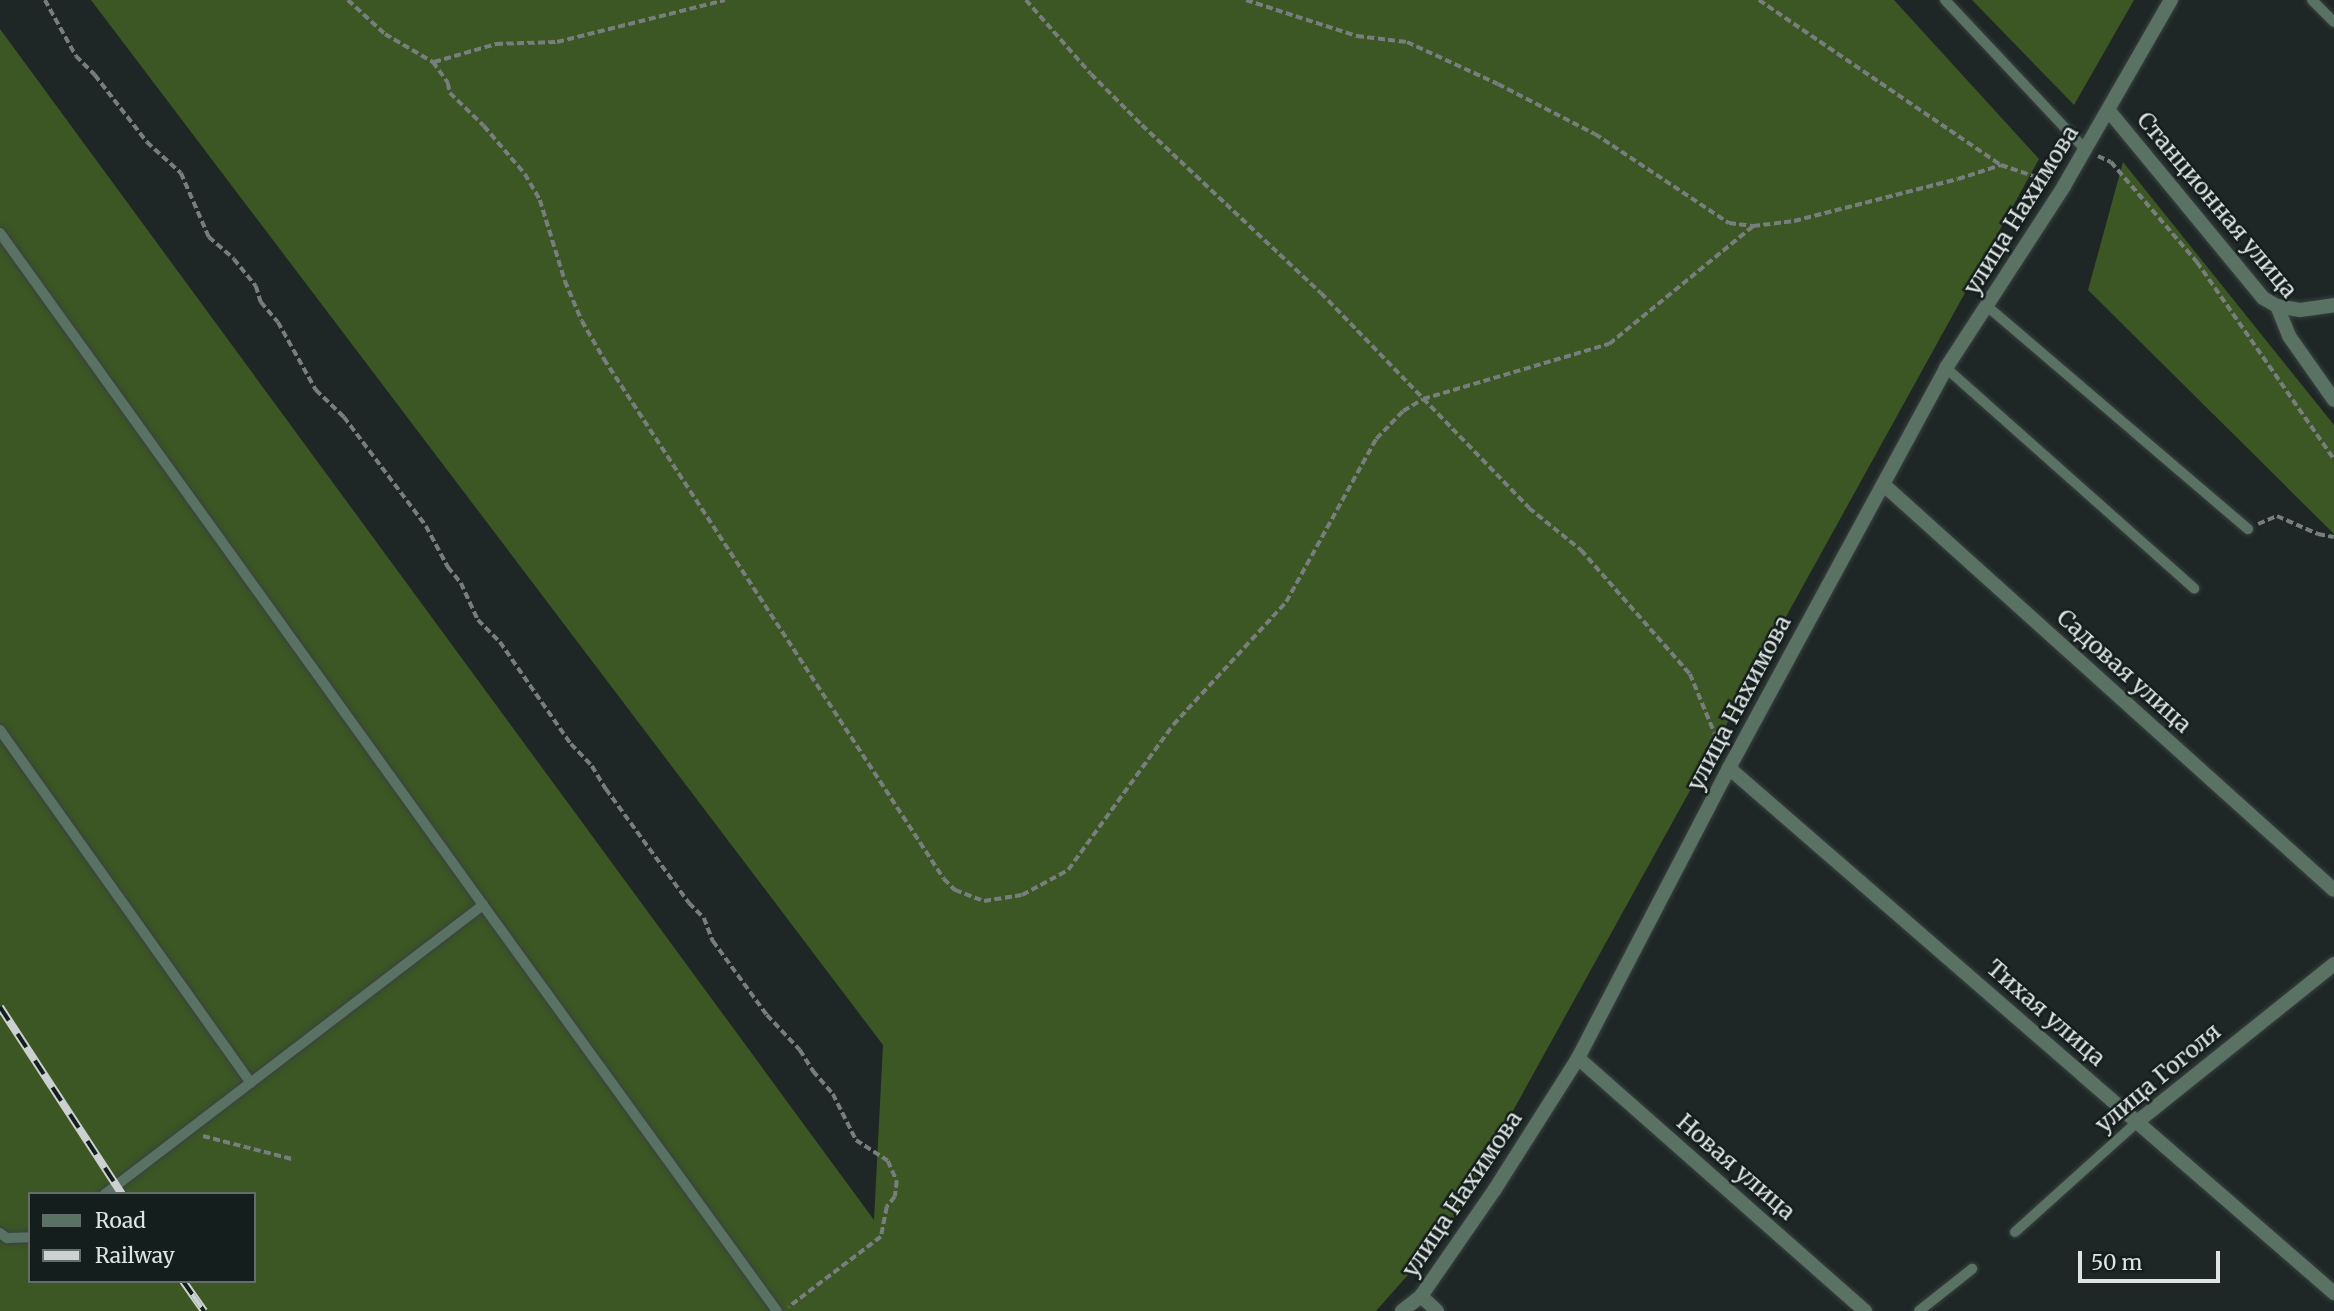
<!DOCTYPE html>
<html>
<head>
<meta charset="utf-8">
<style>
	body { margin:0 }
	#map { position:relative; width:2334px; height:1311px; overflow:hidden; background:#1e2726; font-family:Merriweather,serif }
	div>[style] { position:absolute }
	.forest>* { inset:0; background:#3c5624 }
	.path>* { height:3.5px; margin-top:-1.75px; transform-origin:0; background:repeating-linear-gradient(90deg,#777e7d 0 7px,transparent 0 10.5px) }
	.roads { filter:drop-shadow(0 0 2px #394140) drop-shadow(0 0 2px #394140) }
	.service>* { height:10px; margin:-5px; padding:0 5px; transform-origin:5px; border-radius:5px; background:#5a7264 }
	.minor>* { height:14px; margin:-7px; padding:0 7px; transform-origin:7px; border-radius:7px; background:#5a7264 }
	.rail>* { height:8px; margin-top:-4px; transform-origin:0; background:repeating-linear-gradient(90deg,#141e1c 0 16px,#cbd1d0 0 32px); box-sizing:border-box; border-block:2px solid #cbd1d0 }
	span { translate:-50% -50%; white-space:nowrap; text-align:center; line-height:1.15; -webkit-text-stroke:5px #141e1c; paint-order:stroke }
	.street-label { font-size:23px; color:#dee4e3 }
	.legend { position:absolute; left:28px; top:1192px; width:228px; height:91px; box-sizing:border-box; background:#141e1c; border:2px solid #656d6c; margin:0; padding:9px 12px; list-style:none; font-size:21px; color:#dee4e3 }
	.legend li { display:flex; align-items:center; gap:14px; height:35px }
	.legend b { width:35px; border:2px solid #656d6c }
	.scale { position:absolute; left:2078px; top:1251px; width:142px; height:32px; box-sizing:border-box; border:4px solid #dee4e3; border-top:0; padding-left:9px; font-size:21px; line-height:24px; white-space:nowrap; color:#dee4e3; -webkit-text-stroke:5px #141e1c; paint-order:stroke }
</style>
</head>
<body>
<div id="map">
	<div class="forest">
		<i style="clip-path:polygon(evenodd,91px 0,1894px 0,2039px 159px,1446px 1232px,1376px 1311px,0 1311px,0 29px,874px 1220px,883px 1045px,91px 0,30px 1194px,254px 1194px,254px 1281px,30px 1281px,30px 1194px)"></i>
		<i style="clip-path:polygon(1972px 0,2134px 0,2074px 105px)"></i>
		<i style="clip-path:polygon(2123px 162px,2334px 425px,2334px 534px,2088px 290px)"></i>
	</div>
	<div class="path">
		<i style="left:45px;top:0;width:64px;rotate:61deg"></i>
		<i style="left:76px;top:56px;width:27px;rotate:45deg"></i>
		<i style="left:95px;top:75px;width:85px;rotate:52.2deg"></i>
		<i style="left:147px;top:142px;width:46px;rotate:42.4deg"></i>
		<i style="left:181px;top:173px;width:70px;rotate:66.4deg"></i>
		<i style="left:209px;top:237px;width:33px;rotate:41deg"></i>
		<i style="left:234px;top:259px;width:35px;rotate:51deg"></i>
		<i style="left:256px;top:286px;width:17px;rotate:73deg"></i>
		<i style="left:261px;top:302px;width:26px;rotate:50deg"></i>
		<i style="left:278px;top:322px;width:78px;rotate:60.8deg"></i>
		<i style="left:316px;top:390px;width:39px;rotate:44deg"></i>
		<i style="left:344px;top:417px;width:136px;rotate:53deg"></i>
		<i style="left:426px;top:526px;width:47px;rotate:61.8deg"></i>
		<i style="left:448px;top:567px;width:21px;rotate:51deg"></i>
		<i style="left:461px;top:583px;width:41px;rotate:65.3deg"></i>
		<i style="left:478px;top:620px;width:31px;rotate:45deg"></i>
		<i style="left:500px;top:642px;width:124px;rotate:55.2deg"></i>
		<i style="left:571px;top:744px;width:30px;rotate:46deg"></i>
		<i style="left:592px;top:766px;width:27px;rotate:59deg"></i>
		<i style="left:606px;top:789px;width:141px;rotate:53.9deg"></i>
		<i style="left:689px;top:903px;width:21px;rotate:45deg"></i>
		<i style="left:704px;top:918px;width:25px;rotate:69deg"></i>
		<i style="left:713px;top:941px;width:92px;rotate:53.9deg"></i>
		<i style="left:767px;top:1015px;width:48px;rotate:46.7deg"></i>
		<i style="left:800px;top:1050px;width:25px;rotate:58deg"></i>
		<i style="left:813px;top:1071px;width:30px;rotate:49deg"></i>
		<i style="left:833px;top:1094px;width:51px;rotate:63.4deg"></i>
		<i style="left:856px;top:1140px;width:38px;rotate:33deg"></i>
		<i style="left:888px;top:1161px;width:22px;rotate:66deg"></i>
		<i style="left:897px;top:1181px;width:16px;rotate:97deg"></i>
		<i style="left:895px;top:1197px;width:13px;rotate:129deg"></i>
		<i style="left:887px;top:1207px;width:31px;rotate:101deg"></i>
		<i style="left:881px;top:1237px;width:116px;rotate:142.7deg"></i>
		<i style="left:348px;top:0;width:50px;rotate:42.6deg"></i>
		<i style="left:385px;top:34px;width:56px;rotate:30.3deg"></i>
		<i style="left:433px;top:62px;width:26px;rotate:54deg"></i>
		<i style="left:448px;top:83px;width:10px;rotate:79deg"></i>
		<i style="left:450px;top:93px;width:47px;rotate:44.1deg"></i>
		<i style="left:484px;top:126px;width:63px;rotate:49.5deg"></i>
		<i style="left:525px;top:174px;width:30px;rotate:60deg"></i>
		<i style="left:540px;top:200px;width:85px;rotate:72.8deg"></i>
		<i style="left:565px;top:281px;width:43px;rotate:67deg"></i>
		<i style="left:582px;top:321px;width:44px;rotate:59.9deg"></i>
		<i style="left:604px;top:359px;width:621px;rotate:56.82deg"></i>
		<i style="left:944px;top:879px;width:16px;rotate:45deg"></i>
		<i style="left:955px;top:890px;width:31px;rotate:21deg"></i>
		<i style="left:984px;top:901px;width:38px;rotate:-9deg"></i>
		<i style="left:1022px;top:895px;width:52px;rotate:-28.5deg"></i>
		<i style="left:1068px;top:870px;width:179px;rotate:-54.1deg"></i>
		<i style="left:1173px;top:725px;width:167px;rotate:-47.4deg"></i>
		<i style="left:1286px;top:602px;width:186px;rotate:-61.1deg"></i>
		<i style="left:1376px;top:439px;width:39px;rotate:-46deg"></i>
		<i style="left:1403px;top:411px;width:23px;rotate:-31deg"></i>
		<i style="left:1423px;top:399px;width:194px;rotate:-16.5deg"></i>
		<i style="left:1609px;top:344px;width:186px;rotate:-39.3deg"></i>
		<i style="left:1026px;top:0;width:98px;rotate:48.7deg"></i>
		<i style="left:1091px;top:74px;width:72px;rotate:45deg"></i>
		<i style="left:1142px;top:125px;width:245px;rotate:43.2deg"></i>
		<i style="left:1321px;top:293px;width:299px;rotate:45.9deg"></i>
		<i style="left:1529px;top:508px;width:67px;rotate:38.9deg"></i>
		<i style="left:1581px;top:550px;width:165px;rotate:48.7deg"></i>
		<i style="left:1690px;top:674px;width:83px;rotate:67.4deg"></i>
		<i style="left:1246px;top:0;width:117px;rotate:18deg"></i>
		<i style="left:1357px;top:36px;width:50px;rotate:6.8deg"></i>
		<i style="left:1407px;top:42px;width:100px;rotate:24.8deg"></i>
		<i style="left:1498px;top:84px;width:109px;rotate:27.3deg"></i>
		<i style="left:1595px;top:134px;width:161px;rotate:33.6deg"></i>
		<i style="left:1729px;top:223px;width:24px;rotate:7deg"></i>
		<i style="left:1753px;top:226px;width:41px;rotate:-7deg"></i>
		<i style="left:1794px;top:221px;width:169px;rotate:-14.4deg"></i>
		<i style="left:1958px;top:179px;width:45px;rotate:-18deg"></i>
		<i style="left:2001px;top:165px;width:50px;rotate:18.8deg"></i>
		<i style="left:1759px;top:0;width:293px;rotate:34.3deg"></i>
		<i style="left:434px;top:62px;width:65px;rotate:-16.2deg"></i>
		<i style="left:496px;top:44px;width:61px;rotate:-1.9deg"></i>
		<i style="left:557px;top:42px;width:173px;rotate:-14deg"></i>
		<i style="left:2098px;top:156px;width:14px;rotate:25deg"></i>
		<i style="left:2111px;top:162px;width:132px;rotate:49.3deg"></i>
		<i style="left:2197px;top:262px;width:240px;rotate:55.2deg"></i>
		<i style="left:2258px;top:524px;width:21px;rotate:-23deg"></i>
		<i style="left:2277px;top:516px;width:45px;rotate:23.7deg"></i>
		<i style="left:2318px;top:534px;width:16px;rotate:11deg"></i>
		<i style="left:203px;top:1136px;width:92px;rotate:14.5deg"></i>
	</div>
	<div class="roads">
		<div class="service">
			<i style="left:1945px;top:0;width:206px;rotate:46.8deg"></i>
			<i style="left:2312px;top:0;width:31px;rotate:45deg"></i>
			<i style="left:0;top:233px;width:828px;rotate:54.29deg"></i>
			<i style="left:1988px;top:307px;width:342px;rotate:40.5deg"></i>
			<i style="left:1946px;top:368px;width:332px;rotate:41.6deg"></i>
			<i style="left:0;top:730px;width:433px;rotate:54.6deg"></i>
			<i style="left:105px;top:1194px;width:476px;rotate:-37.4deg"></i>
			<i style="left:483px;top:905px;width:501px;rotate:54.09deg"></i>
			<i style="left:2015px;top:1232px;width:164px;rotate:-42deg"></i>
			<i style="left:0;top:1233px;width:9px;rotate:36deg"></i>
			<i style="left:7px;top:1238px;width:23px;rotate:-2deg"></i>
			<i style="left:1919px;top:1311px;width:68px;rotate:-38.4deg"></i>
		</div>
		<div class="minor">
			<i style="left:2109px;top:111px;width:242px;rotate:50.5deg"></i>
			<i style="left:2263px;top:298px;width:16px;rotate:30deg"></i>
			<i style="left:2277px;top:306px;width:32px;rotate:68deg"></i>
			<i style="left:2289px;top:336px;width:78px;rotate:54.9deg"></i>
			<i style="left:2277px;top:306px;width:23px;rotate:10deg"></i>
			<i style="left:2300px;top:310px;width:34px;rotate:-8deg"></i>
			<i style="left:1884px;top:485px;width:605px;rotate:41.99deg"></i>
			<i style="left:1729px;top:768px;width:801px;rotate:40.95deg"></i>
			<i style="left:1578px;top:1058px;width:383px;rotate:41.4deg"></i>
			<i style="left:2137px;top:1122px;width:253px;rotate:-38.7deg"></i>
			<i style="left:1421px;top:1296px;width:22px;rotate:43deg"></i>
			<i style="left:1402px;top:1311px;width:24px;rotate:-38deg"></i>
			<i style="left:1421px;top:1296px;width:130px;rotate:-55.3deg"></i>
			<i style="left:1495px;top:1189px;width:155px;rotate:-57.6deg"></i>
			<i style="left:1578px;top:1058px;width:327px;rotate:-62.5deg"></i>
			<i style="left:1729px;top:768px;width:455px;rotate:-61.5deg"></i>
			<i style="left:1946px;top:368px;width:217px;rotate:-57deg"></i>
			<i style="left:2064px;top:186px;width:215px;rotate:-60.1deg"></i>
		</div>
	</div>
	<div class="rail">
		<i style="left:0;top:1007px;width:223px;rotate:56.9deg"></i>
		<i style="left:183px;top:1281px;width:37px;rotate:55deg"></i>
	</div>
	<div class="street-label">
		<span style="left:2217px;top:205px;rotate:50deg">Станционная улица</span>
		<span style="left:2021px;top:210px;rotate:-58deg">улица Нахимова</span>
		<span style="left:2124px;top:671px;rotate:42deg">Садовая улица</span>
		<span style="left:1739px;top:703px;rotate:-62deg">улица Нахимова</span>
		<span style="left:2046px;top:1013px;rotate:41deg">Тихая улица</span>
		<span style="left:2158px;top:1078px;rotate:-40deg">улица Гоголя</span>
		<span style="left:1736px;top:1167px;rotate:41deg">Новая улица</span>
		<span style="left:1462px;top:1194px;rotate:-56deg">улица Нахимова</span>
	</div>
	<ul class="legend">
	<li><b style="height:9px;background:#5a7264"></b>Road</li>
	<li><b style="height:9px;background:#cbd1d0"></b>Railway</li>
	</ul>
	<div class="scale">50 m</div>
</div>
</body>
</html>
